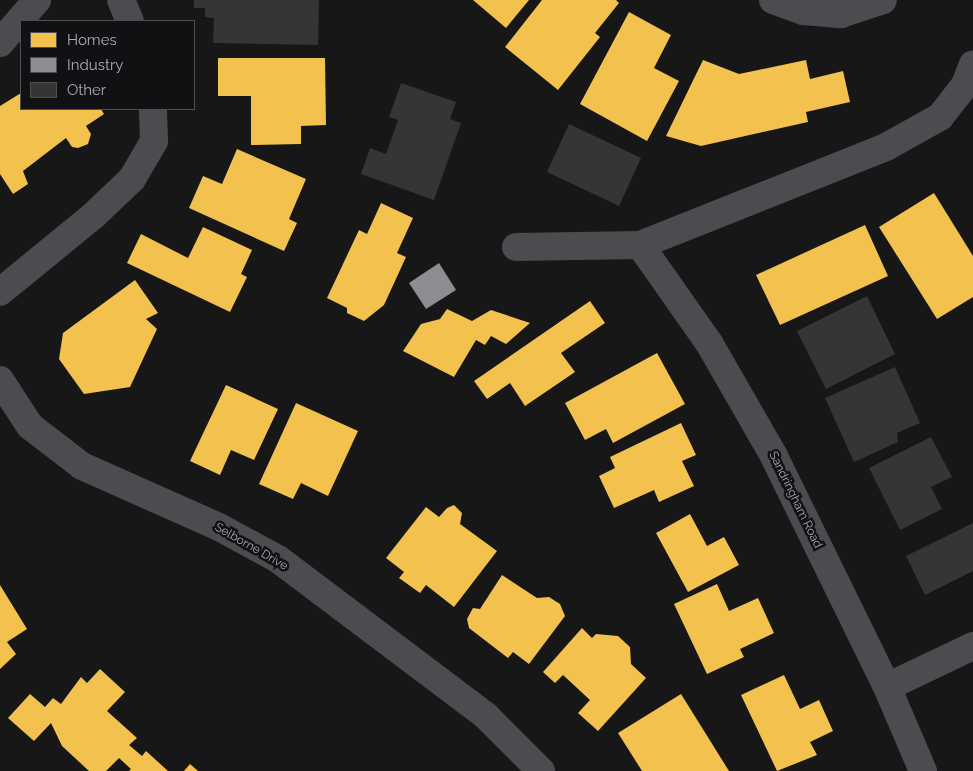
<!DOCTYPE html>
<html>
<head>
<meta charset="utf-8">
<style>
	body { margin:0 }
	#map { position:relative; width:973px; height:771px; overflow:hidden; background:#171717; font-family:Raleway,sans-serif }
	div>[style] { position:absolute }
	.homes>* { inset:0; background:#f2c14e }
	.industry>* { inset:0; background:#8d8d92 }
	.building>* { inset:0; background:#353536 }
	.minor>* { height:28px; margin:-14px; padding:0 14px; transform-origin:14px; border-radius:14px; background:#4b4c50 }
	span { translate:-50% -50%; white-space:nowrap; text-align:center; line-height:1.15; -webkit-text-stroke:5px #111113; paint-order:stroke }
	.street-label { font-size:12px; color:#a8adb8 }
	.legend { position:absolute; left:20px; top:20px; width:175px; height:90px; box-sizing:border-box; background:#111113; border:1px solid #4d4f55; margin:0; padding:6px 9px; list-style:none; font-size:15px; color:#a8adb8 }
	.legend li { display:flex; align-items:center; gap:10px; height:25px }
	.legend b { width:25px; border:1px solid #4d4f55 }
</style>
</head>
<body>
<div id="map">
	<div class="homes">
		<i style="clip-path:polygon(473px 0,529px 0,506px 28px)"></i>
		<i style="clip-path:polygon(542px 0,616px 0,619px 3px,595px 33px,600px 37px,558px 90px,505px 47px)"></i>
		<i style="clip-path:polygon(629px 12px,671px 35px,654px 68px,679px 81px,647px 141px,580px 104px)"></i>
		<i style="clip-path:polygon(218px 58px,325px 58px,326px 125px,301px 126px,301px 144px,251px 145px,251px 96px,218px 96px)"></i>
		<i style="clip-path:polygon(703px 60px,739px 74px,806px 60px,810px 79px,843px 71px,850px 102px,806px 112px,808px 122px,701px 146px,666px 136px)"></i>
		<i style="clip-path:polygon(21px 93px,21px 109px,101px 109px,104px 114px,86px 126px,91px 134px,88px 144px,78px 148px,72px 147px,66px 138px,23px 171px,28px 184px,13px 194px,0 174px,0 106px)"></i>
		<i style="clip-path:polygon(237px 149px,306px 179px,289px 219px,297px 223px,284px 251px,189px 208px,203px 176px,222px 184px)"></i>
		<i style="clip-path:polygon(934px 193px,973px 256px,973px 297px,937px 319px,879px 227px)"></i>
		<i style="clip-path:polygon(381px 203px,413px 218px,397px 253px,406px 257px,384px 305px,364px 321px,347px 313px,347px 308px,327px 298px,359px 230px,367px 234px)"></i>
		<i style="clip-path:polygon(865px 225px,888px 276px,780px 325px,756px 275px)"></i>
		<i style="clip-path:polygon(203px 227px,252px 250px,241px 274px,247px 277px,230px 312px,127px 263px,141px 234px,188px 258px)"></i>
		<i style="clip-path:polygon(135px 280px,158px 313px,146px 319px,157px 329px,130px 387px,84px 394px,59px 359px,63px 333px)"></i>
		<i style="clip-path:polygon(590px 301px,605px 323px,561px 353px,575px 372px,525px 406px,510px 383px,487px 399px,474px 381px)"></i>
		<i style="clip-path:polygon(447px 309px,472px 321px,491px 310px,530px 323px,506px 344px,491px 336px,485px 345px,476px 340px,454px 377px,403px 351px,421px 324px,440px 319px)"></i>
		<i style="clip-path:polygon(657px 353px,685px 404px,613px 443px,606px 429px,585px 440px,565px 403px)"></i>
		<i style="clip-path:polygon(226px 385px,278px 409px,254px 460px,231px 450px,220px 475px,190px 461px)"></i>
		<i style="clip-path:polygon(296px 403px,358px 431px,328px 496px,301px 483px,293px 499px,259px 484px)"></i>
		<i style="clip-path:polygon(681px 423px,696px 455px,682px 461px,694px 486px,659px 502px,654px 490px,614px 508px,599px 476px,615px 468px,610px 457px)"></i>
		<i style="clip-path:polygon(454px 505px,462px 513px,460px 524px,497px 551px,454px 607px,426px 585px,420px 593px,399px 578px,404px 572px,386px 558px,426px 507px,439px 517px,447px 508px)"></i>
		<i style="clip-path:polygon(690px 514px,707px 546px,724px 537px,739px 565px,688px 592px,656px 533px)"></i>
		<i style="clip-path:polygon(502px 575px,537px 598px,549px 597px,560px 604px,565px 616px,529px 664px,513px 652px,508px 658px,469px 628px,467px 619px,473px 608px,480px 609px)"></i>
		<i style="clip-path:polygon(717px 584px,729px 611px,758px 598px,774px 633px,740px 649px,744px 657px,707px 674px,674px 604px)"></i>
		<i style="clip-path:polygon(0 585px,27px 629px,7px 642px,16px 654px,0 669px)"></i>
		<i style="clip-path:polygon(582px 628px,592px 638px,596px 634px,618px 636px,630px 647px,631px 664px,646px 678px,598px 731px,578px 713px,590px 700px,563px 675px,555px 683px,543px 672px)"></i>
		<i style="clip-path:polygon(100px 669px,125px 692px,107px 711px,137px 738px,129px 745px,142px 756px,146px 751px,168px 771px,129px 771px,131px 769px,119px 758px,106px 771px,89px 771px,62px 746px,51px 723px,34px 741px,8px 718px,30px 694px,45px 707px,53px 698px,61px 704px,81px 677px,87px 683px)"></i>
		<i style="clip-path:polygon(784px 675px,800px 709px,819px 700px,833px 731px,810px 742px,817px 755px,777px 771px,741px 695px)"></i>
		<i style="clip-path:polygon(681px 694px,729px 771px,642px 771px,618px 733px)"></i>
		<i style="clip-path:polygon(190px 764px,198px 771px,184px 771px)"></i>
	</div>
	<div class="industry">
		<i style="clip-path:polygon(439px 263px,456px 290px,426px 309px,409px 283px)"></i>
	</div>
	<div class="building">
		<i style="clip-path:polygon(194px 0,319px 0,318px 45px,213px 43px,214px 18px,205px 17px,205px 8px,194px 8px)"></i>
		<i style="clip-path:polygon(401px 83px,456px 102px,450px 119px,461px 123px,434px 200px,361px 174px,370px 148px,386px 154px,398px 120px,389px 117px)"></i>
		<i style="clip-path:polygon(569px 124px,641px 158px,619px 206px,547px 172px)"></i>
		<i style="clip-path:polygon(867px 296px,895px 354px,826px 389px,797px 331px)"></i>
		<i style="clip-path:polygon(895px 367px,920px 423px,897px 433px,898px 442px,854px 462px,825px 398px)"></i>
		<i style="clip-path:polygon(931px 437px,952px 477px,931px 487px,942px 509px,900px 530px,869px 468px)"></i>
		<i style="clip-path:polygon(973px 523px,973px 571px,925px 595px,906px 556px)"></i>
	</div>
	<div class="minor">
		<i style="left:121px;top:0;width:23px;rotate:67deg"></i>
		<i style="left:773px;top:0;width:33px;rotate:20deg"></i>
		<i style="left:804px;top:11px;width:37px;rotate:5deg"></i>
		<i style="left:841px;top:14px;width:44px;rotate:-18.4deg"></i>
		<i style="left:0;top:43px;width:57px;rotate:-49.3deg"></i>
		<i style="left:516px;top:247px;width:124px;rotate:-0.9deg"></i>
		<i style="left:0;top:292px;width:122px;rotate:-39.3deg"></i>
		<i style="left:94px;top:215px;width:52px;rotate:-43.5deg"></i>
		<i style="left:132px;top:179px;width:44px;rotate:-59.9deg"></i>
		<i style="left:154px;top:141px;width:32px;rotate:-92deg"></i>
		<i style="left:0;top:380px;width:55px;rotate:56.9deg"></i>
		<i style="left:30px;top:426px;width:66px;rotate:37.6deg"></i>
		<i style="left:82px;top:466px;width:150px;rotate:24deg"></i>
		<i style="left:219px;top:527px;width:67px;rotate:28.5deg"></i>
		<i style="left:278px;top:559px;width:261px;rotate:37deg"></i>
		<i style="left:486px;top:716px;width:78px;rotate:45deg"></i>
		<i style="left:887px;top:687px;width:95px;rotate:-25.5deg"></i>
		<i style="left:923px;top:771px;width:91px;rotate:-113.2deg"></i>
		<i style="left:887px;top:687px;width:257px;rotate:-116.1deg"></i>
		<i style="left:774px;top:456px;width:130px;rotate:-119.9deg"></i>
		<i style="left:709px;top:343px;width:120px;rotate:-125.1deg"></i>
		<i style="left:640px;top:245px;width:265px;rotate:-21.7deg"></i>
		<i style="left:886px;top:147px;width:62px;rotate:-29.1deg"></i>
		<i style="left:940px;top:117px;width:41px;rotate:-52deg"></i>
		<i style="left:965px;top:85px;width:22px;rotate:-69deg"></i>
	</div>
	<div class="street-label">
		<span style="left:795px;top:500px;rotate:64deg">Sandringham Road</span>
		<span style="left:251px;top:547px;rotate:30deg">Selborne Drive</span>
	</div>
	<ul class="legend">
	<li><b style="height:14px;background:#f2c14e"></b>Homes</li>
	<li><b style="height:14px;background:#8d8d92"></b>Industry</li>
	<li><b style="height:14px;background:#353536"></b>Other</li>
	</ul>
</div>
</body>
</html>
